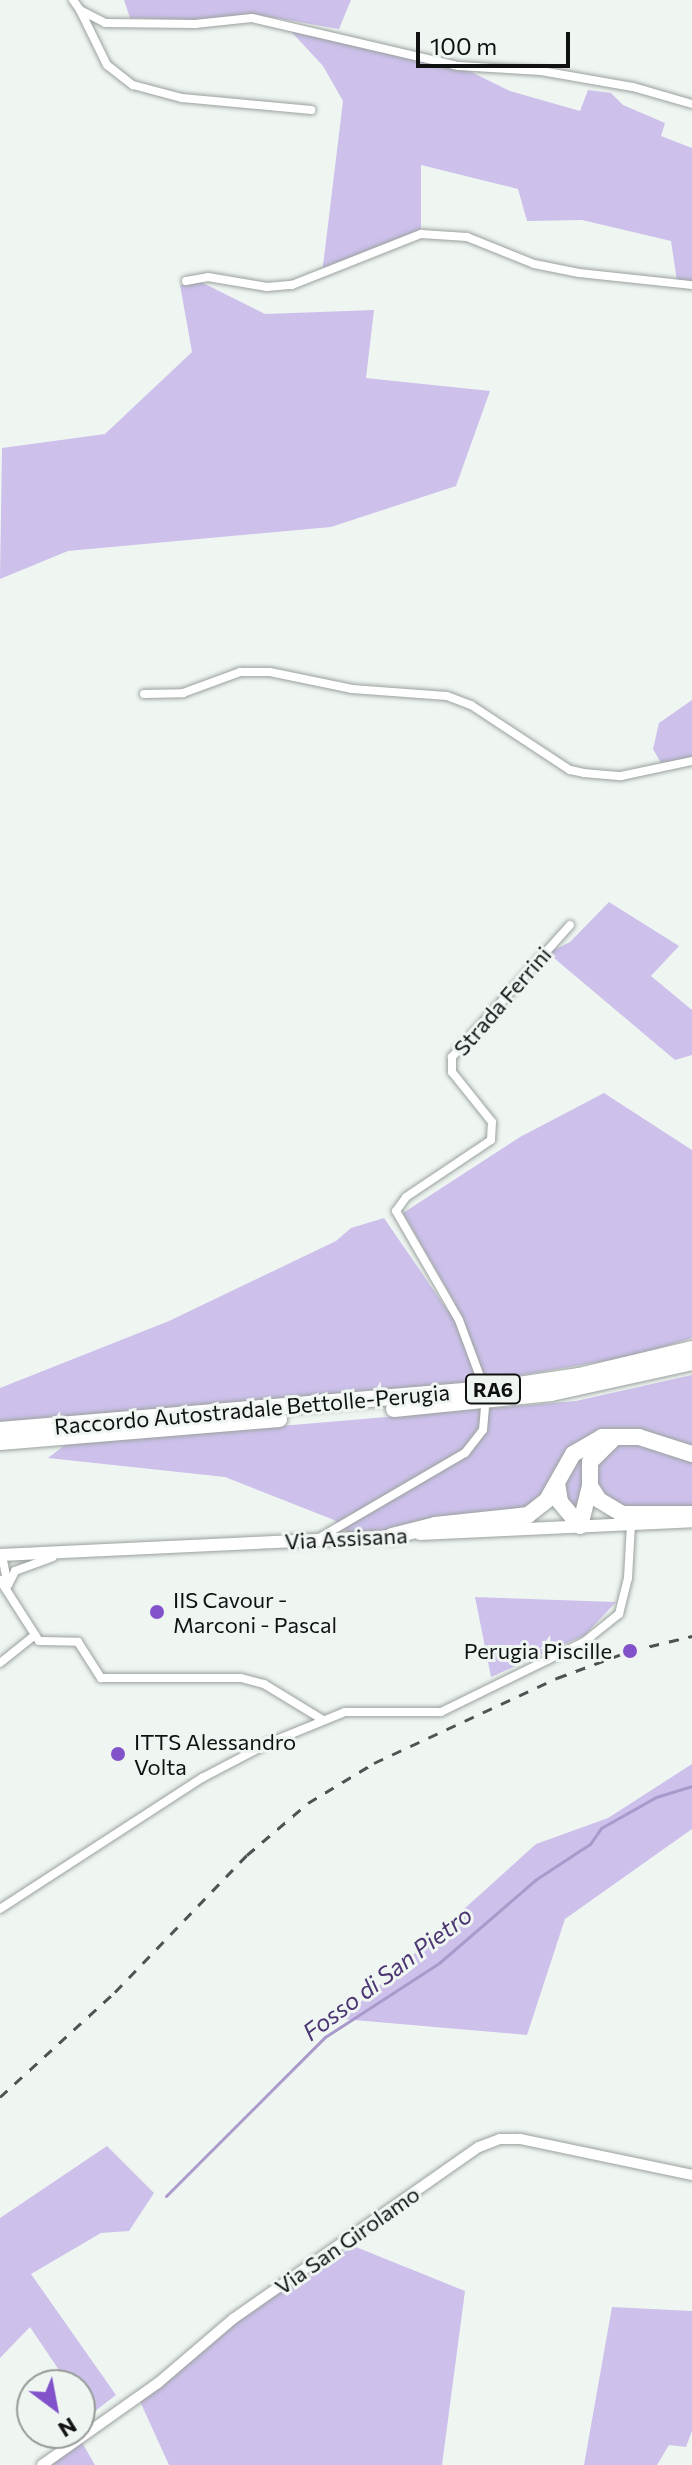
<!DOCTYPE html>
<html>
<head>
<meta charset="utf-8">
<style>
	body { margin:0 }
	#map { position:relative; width:692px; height:2465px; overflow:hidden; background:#eff6f2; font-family:Commissioner,sans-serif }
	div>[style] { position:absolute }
	.green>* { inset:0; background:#cdc1ec }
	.stream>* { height:3px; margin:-1.5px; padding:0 1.5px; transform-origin:1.5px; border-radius:1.5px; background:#a99acb }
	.roads { filter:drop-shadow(0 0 2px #9aa19d) drop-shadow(0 0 2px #9aa19d) }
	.minor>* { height:8px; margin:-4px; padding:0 4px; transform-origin:4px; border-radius:4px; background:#fff }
	.tertiary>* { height:10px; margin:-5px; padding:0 5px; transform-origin:5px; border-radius:5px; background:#fff }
	.secondary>* { height:12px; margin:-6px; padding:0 6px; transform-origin:6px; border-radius:6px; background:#fff }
	.motorway>* { height:16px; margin:-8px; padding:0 8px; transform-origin:8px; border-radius:8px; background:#fff }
	.rail>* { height:3px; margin-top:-1.5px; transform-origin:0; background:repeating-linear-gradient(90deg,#4f5250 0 10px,transparent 0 20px) }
	.dots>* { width:22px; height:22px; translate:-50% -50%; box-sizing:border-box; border:4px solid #eff6f2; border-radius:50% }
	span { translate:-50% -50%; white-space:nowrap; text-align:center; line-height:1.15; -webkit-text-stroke:6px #eff6f2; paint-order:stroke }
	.shield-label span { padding:2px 6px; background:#eff6f2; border:2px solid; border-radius:6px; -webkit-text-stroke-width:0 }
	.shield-label { font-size:20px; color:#101211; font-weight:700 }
	.street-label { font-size:22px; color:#101211 }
	.poi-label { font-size:22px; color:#101211 }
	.left { translate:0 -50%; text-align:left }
	.right { translate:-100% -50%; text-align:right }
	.water-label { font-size:24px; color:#4b3572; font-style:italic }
	.north { position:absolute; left:16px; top:2369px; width:80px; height:80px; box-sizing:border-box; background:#eff6f2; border:2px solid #969b98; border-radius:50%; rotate:148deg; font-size:22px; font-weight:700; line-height:32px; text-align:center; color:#101211 }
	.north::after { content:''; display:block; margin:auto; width:28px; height:36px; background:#8152ca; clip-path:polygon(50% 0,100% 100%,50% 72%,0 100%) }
	.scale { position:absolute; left:416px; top:32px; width:154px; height:36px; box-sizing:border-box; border:4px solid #101211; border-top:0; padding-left:10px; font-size:24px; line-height:28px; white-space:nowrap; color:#101211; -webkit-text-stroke:6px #eff6f2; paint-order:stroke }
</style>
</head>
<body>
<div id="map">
	<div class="green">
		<i style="clip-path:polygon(124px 0,351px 0,339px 29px,253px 14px,195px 20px,130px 18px)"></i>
		<i style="clip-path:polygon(285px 25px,459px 66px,510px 91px,580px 111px,588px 90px,611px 93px,623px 105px,665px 123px,661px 136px,692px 148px,692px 285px,677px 281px,671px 241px,582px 220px,527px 221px,518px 189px,421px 165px,421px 234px,322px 274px,343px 101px,323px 66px)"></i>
		<i style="clip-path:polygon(201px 282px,265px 314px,374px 310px,366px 378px,490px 391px,456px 486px,331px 527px,68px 551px,0 579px,2px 448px,105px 434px,192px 352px,180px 285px)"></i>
		<i style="clip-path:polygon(692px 700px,692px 760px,661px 763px,653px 749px,659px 723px)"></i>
		<i style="clip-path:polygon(609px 902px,679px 946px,651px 976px,692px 1010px,692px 1055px,675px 1060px,548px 953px,570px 942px)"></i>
		<i style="clip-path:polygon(604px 1093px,692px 1150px,692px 1338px,634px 1356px,482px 1382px,0 1422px,0 1388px,169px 1321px,336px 1241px,351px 1228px,384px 1218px,448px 1311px,455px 1303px,403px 1213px,520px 1137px)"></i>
		<i style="clip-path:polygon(692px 1375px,692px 1446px,604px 1431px,576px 1447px,536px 1506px,393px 1532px,349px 1533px,334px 1520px,225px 1477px,48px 1458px,66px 1444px,576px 1401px)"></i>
		<i style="clip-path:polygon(636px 1442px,692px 1462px,692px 1511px,615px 1507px,602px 1496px,594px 1480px,596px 1465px,617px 1443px)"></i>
		<i style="clip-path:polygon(585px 1449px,584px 1508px,569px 1510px,563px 1483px)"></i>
		<i style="clip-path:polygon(475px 1597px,616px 1602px,585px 1635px,491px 1677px)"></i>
		<i style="clip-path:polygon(692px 1764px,692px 1829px,565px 1919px,527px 2035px,342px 2019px,536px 1844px,608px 1818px)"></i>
		<i style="clip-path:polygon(107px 2146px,154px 2193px,129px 2231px,101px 2233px,31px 2274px,116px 2395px,90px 2415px,80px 2400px,80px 2385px,69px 2385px,30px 2327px,0 2358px,0 2218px)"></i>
		<i style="clip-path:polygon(356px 2247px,465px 2291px,442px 2465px,169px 2465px,138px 2397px,233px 2319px,313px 2265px)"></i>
		<i style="clip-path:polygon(612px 2307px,692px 2311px,692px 2431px,686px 2447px,669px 2445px,657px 2465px,584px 2465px)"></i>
		<i style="clip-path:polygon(80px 2439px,95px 2465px,43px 2465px)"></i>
	</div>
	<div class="stream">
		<i style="left:166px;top:2196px;width:225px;rotate:-45deg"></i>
		<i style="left:325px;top:2037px;width:136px;rotate:-33deg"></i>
		<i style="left:439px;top:1963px;width:127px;rotate:-40.8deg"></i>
		<i style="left:535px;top:1880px;width:66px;rotate:-33.2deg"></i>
		<i style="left:590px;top:1844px;width:19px;rotate:-55deg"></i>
		<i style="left:601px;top:1828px;width:63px;rotate:-29.4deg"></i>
		<i style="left:656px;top:1797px;width:38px;rotate:-17deg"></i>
	</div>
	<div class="roads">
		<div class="minor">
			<i style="left:73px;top:0;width:12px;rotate:55deg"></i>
			<i style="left:80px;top:10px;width:28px;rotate:27deg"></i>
			<i style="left:105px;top:23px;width:90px;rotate:0.6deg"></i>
			<i style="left:195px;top:24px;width:57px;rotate:-6deg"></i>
			<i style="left:252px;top:18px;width:212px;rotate:13.1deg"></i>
			<i style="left:459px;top:66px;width:82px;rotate:3.5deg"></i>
			<i style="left:541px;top:71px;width:93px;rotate:9.9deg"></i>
			<i style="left:633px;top:87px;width:61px;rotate:16.1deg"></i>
			<i style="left:80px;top:10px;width:61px;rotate:63.9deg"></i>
			<i style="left:107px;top:65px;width:33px;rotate:38deg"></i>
			<i style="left:133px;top:85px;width:51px;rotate:14.9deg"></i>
			<i style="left:182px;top:98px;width:130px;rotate:5.3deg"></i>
			<i style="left:186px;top:281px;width:22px;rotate:-10deg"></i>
			<i style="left:208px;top:277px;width:60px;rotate:9.6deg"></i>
			<i style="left:267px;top:287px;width:25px;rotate:-5deg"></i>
			<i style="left:292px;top:285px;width:139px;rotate:-21.6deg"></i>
			<i style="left:421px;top:234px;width:46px;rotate:3.7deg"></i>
			<i style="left:467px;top:237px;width:72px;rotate:21.9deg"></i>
			<i style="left:534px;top:264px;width:46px;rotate:11.3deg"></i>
			<i style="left:579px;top:273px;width:114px;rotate:6.1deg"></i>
			<i style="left:144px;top:694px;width:39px;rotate:-1deg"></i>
			<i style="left:183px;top:693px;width:61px;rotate:-20.2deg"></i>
			<i style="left:240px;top:672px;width:30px"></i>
			<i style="left:270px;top:672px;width:84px;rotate:11.7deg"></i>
			<i style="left:352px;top:689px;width:95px;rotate:4.2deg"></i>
			<i style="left:447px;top:696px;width:26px;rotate:21deg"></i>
			<i style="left:471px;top:705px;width:118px;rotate:33.3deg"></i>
			<i style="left:570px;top:770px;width:14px;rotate:12deg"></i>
			<i style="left:584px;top:773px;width:37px;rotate:5deg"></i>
			<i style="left:621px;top:776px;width:73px;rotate:-11.9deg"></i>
			<i style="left:482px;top:1382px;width:66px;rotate:-110.4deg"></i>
			<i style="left:459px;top:1320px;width:126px;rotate:-120deg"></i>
			<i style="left:396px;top:1211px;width:17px;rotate:-54deg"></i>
			<i style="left:406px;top:1197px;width:102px;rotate:-33.8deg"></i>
			<i style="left:491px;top:1140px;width:18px;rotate:-87deg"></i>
			<i style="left:492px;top:1122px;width:64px;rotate:-128.7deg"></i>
			<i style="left:452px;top:1072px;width:15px;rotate:-90deg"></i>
			<i style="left:452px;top:1057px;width:177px;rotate:-48.2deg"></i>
			<i style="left:321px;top:1537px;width:167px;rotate:-30.3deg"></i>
			<i style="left:465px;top:1453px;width:29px;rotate:-52deg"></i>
			<i style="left:483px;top:1430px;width:23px;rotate:-85deg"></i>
			<i style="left:2px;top:1555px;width:26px;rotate:79deg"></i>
			<i style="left:0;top:1580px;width:72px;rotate:57.4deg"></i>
			<i style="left:39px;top:1641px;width:39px;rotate:1deg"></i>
			<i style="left:78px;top:1642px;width:43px;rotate:57.4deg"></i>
			<i style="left:101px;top:1678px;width:140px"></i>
			<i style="left:241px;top:1678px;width:24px;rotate:15deg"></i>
			<i style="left:264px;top:1684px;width:69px;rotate:31.4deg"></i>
			<i style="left:6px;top:1589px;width:20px;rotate:-63deg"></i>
			<i style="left:15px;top:1571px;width:40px;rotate:-20.2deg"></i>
			<i style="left:0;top:1663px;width:45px;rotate:-38.7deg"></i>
			<i style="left:0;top:1909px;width:241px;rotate:-33deg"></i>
			<i style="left:202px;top:1778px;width:76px;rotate:-27.6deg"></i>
			<i style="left:269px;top:1743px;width:82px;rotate:-22.2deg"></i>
			<i style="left:345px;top:1712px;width:96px"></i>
			<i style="left:441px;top:1712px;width:159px;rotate:-26.1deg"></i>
			<i style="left:584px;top:1642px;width:45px;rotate:-38.7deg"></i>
			<i style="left:619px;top:1614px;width:37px;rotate:-76deg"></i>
			<i style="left:628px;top:1578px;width:53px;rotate:-86.8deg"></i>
		</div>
		<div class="tertiary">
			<i style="left:42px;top:2465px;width:142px;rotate:-35.3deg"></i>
			<i style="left:158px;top:2383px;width:99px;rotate:-40.5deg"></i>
			<i style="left:233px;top:2319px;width:300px;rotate:-35deg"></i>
			<i style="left:479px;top:2147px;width:22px;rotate:-21deg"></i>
			<i style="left:500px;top:2139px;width:20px"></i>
			<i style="left:520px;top:2139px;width:176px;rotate:11.8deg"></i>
		</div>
		<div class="secondary">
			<i style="left:420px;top:1534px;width:272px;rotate:-2.7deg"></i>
			<i style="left:0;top:1555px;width:397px;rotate:-2.7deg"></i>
		</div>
		<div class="motorway">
			<i style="left:394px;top:1409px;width:158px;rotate:-5.8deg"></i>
			<i style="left:551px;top:1393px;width:144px;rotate:-12.4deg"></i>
			<i style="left:0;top:1430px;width:501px;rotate:-4.81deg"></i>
			<i style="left:499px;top:1388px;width:81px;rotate:-8.5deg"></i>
			<i style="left:579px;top:1376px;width:116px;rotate:-13.4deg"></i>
			<i style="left:612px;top:1440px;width:31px;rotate:135deg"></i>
			<i style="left:590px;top:1462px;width:24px;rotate:90deg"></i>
			<i style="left:590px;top:1486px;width:17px;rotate:57deg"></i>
			<i style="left:599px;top:1500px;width:27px;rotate:31deg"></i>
			<i style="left:622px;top:1514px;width:70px"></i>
			<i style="left:0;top:1442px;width:280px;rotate:-4.7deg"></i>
			<i style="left:557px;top:1483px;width:19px;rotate:81deg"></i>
			<i style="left:560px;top:1502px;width:31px;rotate:50deg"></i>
			<i style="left:580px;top:1526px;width:41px;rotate:-76deg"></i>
			<i style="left:392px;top:1536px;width:44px;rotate:-14.3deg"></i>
			<i style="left:435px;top:1525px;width:94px;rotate:-6.1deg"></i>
			<i style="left:528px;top:1515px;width:24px;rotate:-38deg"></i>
			<i style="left:547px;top:1500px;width:53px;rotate:-60.5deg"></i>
			<i style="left:573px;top:1454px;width:34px;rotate:-30deg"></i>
			<i style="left:602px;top:1437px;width:37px"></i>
			<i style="left:639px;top:1437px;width:56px;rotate:17.8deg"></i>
		</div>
	</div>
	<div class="rail">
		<i style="left:0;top:2097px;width:156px;rotate:-42.4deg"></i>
		<i style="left:115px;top:1992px;width:190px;rotate:-46.1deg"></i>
		<i style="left:247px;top:1855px;width:80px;rotate:-40.4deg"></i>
		<i style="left:308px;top:1803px;width:77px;rotate:-31.2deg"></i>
		<i style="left:374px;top:1763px;width:202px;rotate:-24.9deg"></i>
		<i style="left:557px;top:1678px;width:78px;rotate:-20.3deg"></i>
		<i style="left:630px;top:1651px;width:64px;rotate:-13.6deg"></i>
	</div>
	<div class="dots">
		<i style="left:157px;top:1612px;background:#8152ca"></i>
		<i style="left:630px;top:1651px;background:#8152ca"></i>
		<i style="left:118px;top:1754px;background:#8152ca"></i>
	</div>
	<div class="shield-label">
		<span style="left:493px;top:1389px">RA6</span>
	</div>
	<div class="street-label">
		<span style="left:502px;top:1001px;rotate:-49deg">Strada Ferrini</span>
		<span style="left:252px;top:1409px;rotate:-5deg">Raccordo Autostradale Bettolle-Perugia</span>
		<span style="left:346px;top:1538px;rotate:-3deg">Via Assisana</span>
		<span style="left:347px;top:2240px;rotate:-35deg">Via San Girolamo</span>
	</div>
	<div class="poi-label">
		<span class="left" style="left:173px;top:1612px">IIS Cavour -<br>Marconi - Pascal</span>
		<span class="right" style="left:612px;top:1651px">Perugia Piscille</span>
		<span class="left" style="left:134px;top:1754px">ITTS Alessandro<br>Volta</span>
	</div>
	<div class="water-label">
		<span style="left:387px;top:1973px;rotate:-37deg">Fosso di San Pietro</span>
	</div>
	<div class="north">N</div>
	<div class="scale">100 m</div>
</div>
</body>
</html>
